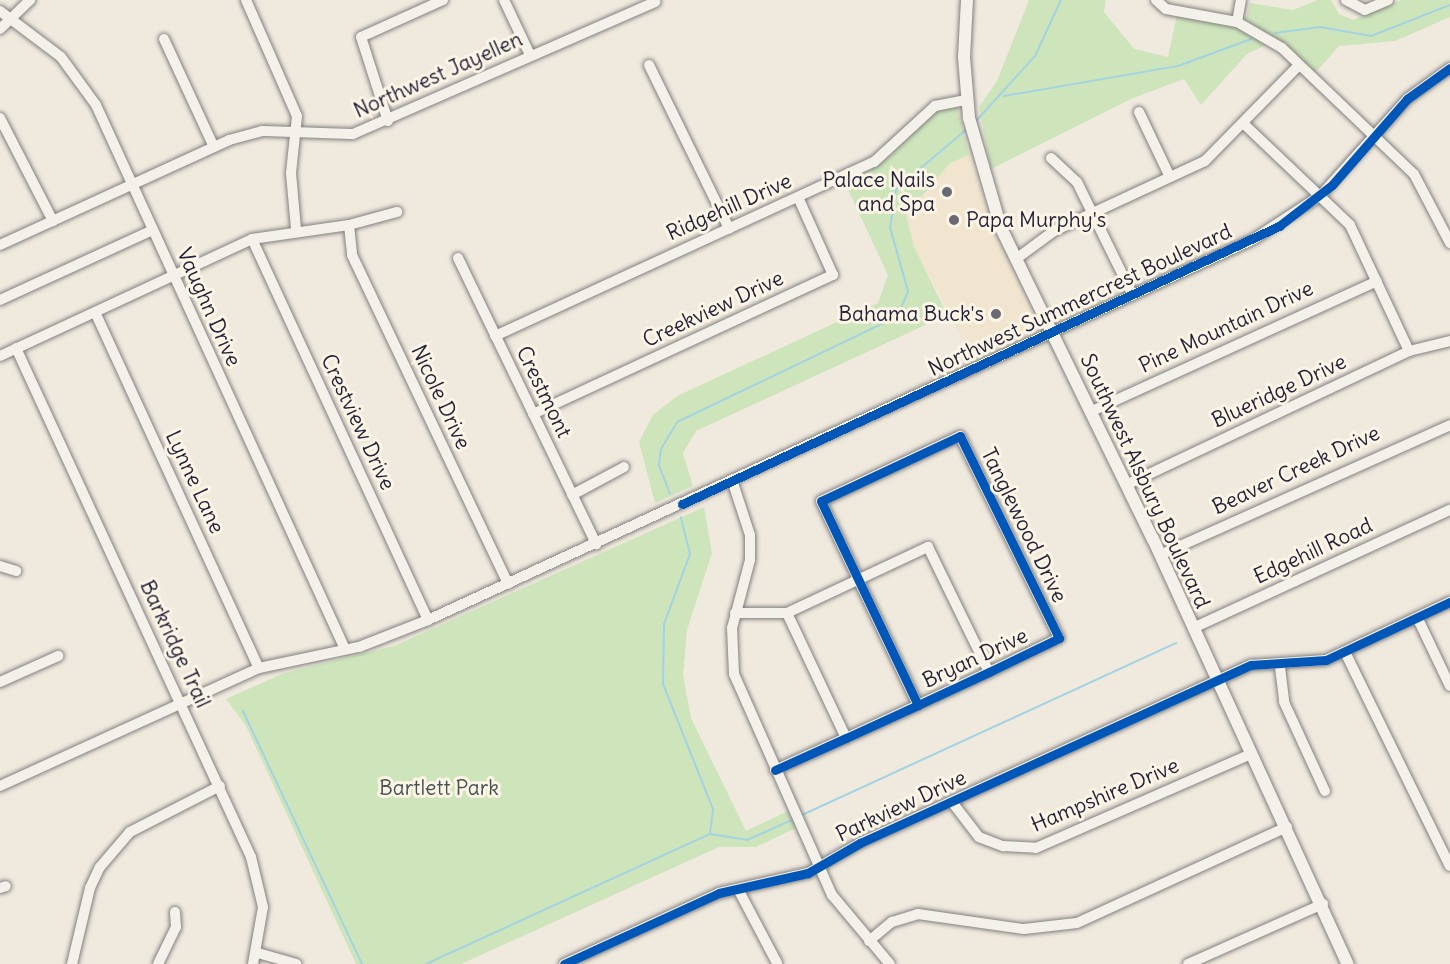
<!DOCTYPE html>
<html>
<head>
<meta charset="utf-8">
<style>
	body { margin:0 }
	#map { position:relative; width:1450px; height:964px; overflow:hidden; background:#efe9de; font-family:Delius,sans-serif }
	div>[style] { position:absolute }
	.built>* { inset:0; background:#f1e5cf }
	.green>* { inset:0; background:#cee5bc }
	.stream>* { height:2px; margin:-1px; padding:0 1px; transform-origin:1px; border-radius:1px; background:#a3d3e2 }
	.roads { filter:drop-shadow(0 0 2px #838080) drop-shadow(0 0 2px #838080) }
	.minor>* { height:10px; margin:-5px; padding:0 5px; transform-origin:5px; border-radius:5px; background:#f4f1ea }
	.major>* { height:12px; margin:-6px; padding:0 6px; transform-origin:6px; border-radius:6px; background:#f4f1ea }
	.cycleway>* { height:9px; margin:-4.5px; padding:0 4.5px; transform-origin:4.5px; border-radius:4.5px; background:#0057b8 }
	.dots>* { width:16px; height:16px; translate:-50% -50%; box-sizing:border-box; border:3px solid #fcf5e5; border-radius:50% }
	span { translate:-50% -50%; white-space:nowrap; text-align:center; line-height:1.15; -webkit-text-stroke:6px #fcf5e5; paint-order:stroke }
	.street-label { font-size:21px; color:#22223b }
	.poi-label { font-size:21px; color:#22223b }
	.right { translate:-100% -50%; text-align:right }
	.left { translate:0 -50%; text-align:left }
	.park-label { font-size:21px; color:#465254 }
</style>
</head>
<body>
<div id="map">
	<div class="built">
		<i style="clip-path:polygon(969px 155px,994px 232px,1039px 326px,972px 358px,914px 246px,906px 214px,950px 163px)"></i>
	</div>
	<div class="green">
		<i style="clip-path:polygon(1029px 0,1106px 0,1104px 12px,1134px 49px,1168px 57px,1177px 15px,1236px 27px,1268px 44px,1247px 54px,1201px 105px,1184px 79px,1131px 99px,991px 169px,979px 107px,997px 81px)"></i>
		<i style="clip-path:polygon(1317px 0,1331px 0,1339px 14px,1353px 20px,1402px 0,1450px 0,1450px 17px,1395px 41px,1339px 46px,1315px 73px,1246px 19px,1250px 3px,1293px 10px)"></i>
		<i style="clip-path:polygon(957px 106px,969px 155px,950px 163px,906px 215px,914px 246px,947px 315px,696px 431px,683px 453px,693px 486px,655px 503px,639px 442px,653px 415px,677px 396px,878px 303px,888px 275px,844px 181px,885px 161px,935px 112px)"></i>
		<i style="clip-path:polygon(704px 507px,712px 553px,687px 630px,683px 675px,691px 718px,746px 831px,788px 811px,796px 828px,756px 847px,719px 847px,461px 964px,356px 964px,246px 726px,226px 699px,284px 673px,394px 646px)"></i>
	</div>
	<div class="stream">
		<i style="left:1275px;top:33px;width:45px;rotate:-7.6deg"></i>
		<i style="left:1320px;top:27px;width:52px;rotate:10deg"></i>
		<i style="left:1371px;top:36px;width:85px;rotate:-21.4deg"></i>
		<i style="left:1004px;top:96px;width:177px;rotate:-9.8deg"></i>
		<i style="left:1178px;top:66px;width:78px;rotate:-20.3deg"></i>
		<i style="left:976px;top:121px;width:88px;rotate:-47.8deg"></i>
		<i style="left:1035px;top:56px;width:62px;rotate:-65.1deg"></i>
		<i style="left:670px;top:494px;width:31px;rotate:-111deg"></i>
		<i style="left:659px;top:465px;width:16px;rotate:-83deg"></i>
		<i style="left:661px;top:449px;width:31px;rotate:-59deg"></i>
		<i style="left:677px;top:422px;width:245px;rotate:-25.6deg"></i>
		<i style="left:898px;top:316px;width:27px;rotate:-68deg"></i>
		<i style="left:908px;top:291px;width:66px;rotate:-105.9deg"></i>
		<i style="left:890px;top:228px;width:39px;rotate:-81deg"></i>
		<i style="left:896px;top:189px;width:93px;rotate:-40.2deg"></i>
		<i style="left:243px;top:711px;width:280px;rotate:64.8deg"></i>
		<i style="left:802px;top:815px;width:412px;rotate:-24.7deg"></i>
		<i style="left:710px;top:834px;width:37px;rotate:9deg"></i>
		<i style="left:747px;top:840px;width:51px;rotate:-24.1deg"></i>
		<i style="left:426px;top:964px;width:312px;rotate:-24.6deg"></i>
		<i style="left:710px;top:834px;width:25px;rotate:-83deg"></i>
		<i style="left:713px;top:809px;width:135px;rotate:-111.8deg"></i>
		<i style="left:663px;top:684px;width:60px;rotate:-89deg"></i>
		<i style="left:664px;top:624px;width:75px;rotate:-69.6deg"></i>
		<i style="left:690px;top:554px;width:38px;rotate:-104deg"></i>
	</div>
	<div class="roads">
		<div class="minor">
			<i style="left:246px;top:0;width:127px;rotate:66.3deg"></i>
			<i style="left:297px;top:116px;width:57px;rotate:96deg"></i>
			<i style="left:291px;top:173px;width:56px;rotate:84.9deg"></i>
			<i style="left:504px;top:0;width:61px;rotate:64.7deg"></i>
			<i style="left:1156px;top:0;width:13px;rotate:42deg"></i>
			<i style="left:1166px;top:9px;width:72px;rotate:10.4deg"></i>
			<i style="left:1237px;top:22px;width:52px;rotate:30deg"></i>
			<i style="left:1282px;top:48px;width:182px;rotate:43.7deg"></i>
			<i style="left:1414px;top:174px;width:78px;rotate:62.4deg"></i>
			<i style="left:1346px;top:0;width:21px;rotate:28deg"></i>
			<i style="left:1365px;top:10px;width:25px;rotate:-23deg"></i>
			<i style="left:0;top:11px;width:76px;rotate:37deg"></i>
			<i style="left:61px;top:57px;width:59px;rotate:53.9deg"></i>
			<i style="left:96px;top:105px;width:598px;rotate:65.41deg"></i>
			<i style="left:1237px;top:22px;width:22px;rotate:-80deg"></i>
			<i style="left:0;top:29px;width:42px;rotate:-44deg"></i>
			<i style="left:164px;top:39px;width:119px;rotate:65.2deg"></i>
			<i style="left:649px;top:65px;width:182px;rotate:63.9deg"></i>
			<i style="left:1139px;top:112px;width:72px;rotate:64.5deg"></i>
			<i style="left:0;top:118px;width:116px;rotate:62.8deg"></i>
			<i style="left:388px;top:121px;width:88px;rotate:-107.8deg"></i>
			<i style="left:361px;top:37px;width:90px;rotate:-24.3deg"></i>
			<i style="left:1245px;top:125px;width:145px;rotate:43.6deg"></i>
			<i style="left:1350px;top:225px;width:139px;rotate:64.9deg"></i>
			<i style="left:1051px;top:158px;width:35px;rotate:43deg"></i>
			<i style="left:1077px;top:182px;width:125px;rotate:63.8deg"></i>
			<i style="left:349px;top:225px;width:30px;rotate:84deg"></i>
			<i style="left:352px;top:255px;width:364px;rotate:64.6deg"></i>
			<i style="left:252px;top:239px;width:420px;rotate:65.2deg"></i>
			<i style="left:0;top:245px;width:252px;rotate:-24.6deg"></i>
			<i style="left:229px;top:140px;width:34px;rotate:-15deg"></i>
			<i style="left:262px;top:131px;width:91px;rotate:1.9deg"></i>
			<i style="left:353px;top:134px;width:330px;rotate:-23.6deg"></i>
			<i style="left:458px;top:258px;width:318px;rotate:64.2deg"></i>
			<i style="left:1016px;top:259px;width:47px;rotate:-36.4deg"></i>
			<i style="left:1054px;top:231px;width:166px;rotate:-24.9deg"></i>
			<i style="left:1205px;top:161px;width:134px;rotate:-45.6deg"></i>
			<i style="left:0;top:300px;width:168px;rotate:-24.6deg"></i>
			<i style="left:95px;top:312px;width:392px;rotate:65.3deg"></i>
			<i style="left:495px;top:336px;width:417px;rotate:-24.7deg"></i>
			<i style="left:874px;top:162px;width:83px;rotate:-42.6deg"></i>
			<i style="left:935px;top:106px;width:33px;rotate:-11deg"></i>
			<i style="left:16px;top:348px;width:561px;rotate:65.22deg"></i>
			<i style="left:251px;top:857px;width:51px;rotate:76.5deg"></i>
			<i style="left:263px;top:907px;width:58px;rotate:100deg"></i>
			<i style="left:0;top:356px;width:278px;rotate:-24.9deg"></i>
			<i style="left:252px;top:239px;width:98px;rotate:-8.2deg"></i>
			<i style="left:349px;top:225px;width:50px;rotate:-15.2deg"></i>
			<i style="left:1092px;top:411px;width:313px;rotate:-24.5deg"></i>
			<i style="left:533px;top:414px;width:331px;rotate:-24.9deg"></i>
			<i style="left:833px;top:275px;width:85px;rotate:-114.2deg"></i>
			<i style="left:732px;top:480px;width:58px;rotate:71.9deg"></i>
			<i style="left:750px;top:535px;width:25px;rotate:90deg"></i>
			<i style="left:750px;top:560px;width:70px;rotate:104.8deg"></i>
			<i style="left:732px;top:628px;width:46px;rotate:87.5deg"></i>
			<i style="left:734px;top:674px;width:242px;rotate:66.1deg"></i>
			<i style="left:832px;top:895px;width:90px;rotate:50deg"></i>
			<i style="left:1128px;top:484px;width:311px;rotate:-25.3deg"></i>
			<i style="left:1409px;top:351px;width:42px;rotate:-13.7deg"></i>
			<i style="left:572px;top:495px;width:59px;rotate:-28.3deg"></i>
			<i style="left:1160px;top:555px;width:318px;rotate:-24.1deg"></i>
			<i style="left:0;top:566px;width:17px;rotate:17deg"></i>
			<i style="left:735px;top:613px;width:52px"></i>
			<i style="left:787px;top:613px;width:156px;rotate:-25.1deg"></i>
			<i style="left:928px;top:547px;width:139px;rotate:64deg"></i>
			<i style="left:787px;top:613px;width:138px;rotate:64.7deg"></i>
			<i style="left:1418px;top:619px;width:74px;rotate:64.5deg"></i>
			<i style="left:1193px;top:628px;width:283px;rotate:-24.7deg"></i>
			<i style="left:1345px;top:652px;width:238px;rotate:63.9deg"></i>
			<i style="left:1280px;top:667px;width:35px;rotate:83deg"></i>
			<i style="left:1284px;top:702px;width:98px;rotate:65.3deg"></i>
			<i style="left:0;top:682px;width:64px;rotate:-24.1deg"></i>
			<i style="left:775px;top:770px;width:78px;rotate:-24.3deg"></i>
			<i style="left:846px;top:738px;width:79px;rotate:-24.6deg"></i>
			<i style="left:918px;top:705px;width:78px;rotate:-24.9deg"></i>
			<i style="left:989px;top:672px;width:78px;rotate:-25.9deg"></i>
			<i style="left:1059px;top:638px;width:225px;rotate:-116.1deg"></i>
			<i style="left:960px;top:436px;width:153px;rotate:154.9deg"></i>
			<i style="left:821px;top:501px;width:226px;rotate:64.6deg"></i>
			<i style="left:0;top:786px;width:285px;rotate:-24.5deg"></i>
			<i style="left:259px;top:668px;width:102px;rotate:-11.9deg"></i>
			<i style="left:359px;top:647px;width:74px;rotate:-21.4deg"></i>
			<i style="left:428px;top:620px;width:910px;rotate:-24.76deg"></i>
			<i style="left:1254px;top:239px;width:80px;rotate:-33.3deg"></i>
			<i style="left:1321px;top:195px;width:129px;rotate:-48.1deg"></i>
			<i style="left:1407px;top:99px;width:53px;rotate:-35.8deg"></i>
			<i style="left:952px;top:802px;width:44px;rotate:52.4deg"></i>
			<i style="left:979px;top:837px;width:26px;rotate:21deg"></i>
			<i style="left:1003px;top:846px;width:33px;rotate:3deg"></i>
			<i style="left:1036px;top:848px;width:235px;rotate:-23.6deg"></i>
			<i style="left:0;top:888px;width:6px;rotate:-18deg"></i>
			<i style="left:738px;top:889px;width:84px;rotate:62.2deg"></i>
			<i style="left:869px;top:941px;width:30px;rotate:-40deg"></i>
			<i style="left:892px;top:922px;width:27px;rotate:-17deg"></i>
			<i style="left:918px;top:914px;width:107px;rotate:8.1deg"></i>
			<i style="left:1024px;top:929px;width:53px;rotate:-6.5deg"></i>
			<i style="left:1077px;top:923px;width:231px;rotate:-24.6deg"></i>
			<i style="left:258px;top:953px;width:40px;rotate:16deg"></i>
			<i style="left:72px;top:964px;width:78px;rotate:-76.7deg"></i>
			<i style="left:90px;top:888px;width:23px;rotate:-65deg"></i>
			<i style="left:100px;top:867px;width:46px;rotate:-49.4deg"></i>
			<i style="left:130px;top:832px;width:101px;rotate:-27.1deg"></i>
			<i style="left:158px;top:964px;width:41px;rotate:-64.1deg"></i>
			<i style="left:176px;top:927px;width:15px;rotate:-94deg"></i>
			<i style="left:564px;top:964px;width:170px;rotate:-24.6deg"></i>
			<i style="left:719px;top:893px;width:91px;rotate:-12.7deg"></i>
			<i style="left:808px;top:873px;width:60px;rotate:-30deg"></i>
			<i style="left:860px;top:843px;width:430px;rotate:-24.5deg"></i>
			<i style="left:1251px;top:665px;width:75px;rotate:-3.8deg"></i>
			<i style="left:1326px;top:660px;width:137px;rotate:-25.1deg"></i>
			<i style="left:1188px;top:964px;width:148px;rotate:-24deg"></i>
		</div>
		<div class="major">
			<i style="left:967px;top:0;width:57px;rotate:93deg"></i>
			<i style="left:964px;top:57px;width:61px;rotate:85.3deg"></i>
			<i style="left:969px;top:118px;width:115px;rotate:73.8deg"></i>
			<i style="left:1001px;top:228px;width:346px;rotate:64deg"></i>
			<i style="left:1153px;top:539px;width:468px;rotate:65.4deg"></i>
		</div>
	</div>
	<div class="cycleway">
		<i style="left:682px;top:504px;width:659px;rotate:-24.97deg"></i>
		<i style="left:1279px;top:226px;width:67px;rotate:-37.7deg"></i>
		<i style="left:1332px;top:185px;width:114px;rotate:-48.9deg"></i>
		<i style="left:1407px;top:99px;width:53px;rotate:-35.8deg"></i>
		<i style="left:775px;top:770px;width:78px;rotate:-24.3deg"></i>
		<i style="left:846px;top:738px;width:79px;rotate:-24.6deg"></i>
		<i style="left:918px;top:705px;width:78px;rotate:-24.9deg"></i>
		<i style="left:989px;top:672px;width:78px;rotate:-25.9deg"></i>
		<i style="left:1059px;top:638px;width:225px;rotate:-116.1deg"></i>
		<i style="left:960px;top:436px;width:153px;rotate:154.9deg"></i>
		<i style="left:821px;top:501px;width:226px;rotate:64.6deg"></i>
		<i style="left:564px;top:964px;width:170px;rotate:-24.6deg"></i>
		<i style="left:719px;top:893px;width:91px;rotate:-12.7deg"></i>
		<i style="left:808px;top:873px;width:60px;rotate:-30deg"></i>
		<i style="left:860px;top:843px;width:430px;rotate:-24.5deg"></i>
		<i style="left:1251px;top:665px;width:75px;rotate:-3.8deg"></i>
		<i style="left:1326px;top:660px;width:137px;rotate:-25.1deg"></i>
	</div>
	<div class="dots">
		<i style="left:947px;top:192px;background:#6a6874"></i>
		<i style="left:954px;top:220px;background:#6a6874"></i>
		<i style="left:996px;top:314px;background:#6a6874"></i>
	</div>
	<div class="street-label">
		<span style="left:438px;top:75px;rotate:-24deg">Northwest Jayellen</span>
		<span style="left:729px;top:207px;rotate:-24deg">Ridgehill Drive</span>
		<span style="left:1080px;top:300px;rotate:-25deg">Northwest Summercrest Boulevard</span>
		<span style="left:209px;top:307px;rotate:66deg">Vaughn Drive</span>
		<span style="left:713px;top:309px;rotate:-25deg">Creekview Drive</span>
		<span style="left:1226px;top:327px;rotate:-25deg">Pine Mountain Drive</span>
		<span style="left:1279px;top:391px;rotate:-25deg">Blueridge Drive</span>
		<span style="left:544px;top:392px;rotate:64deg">Crestmont</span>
		<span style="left:441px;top:397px;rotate:65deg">Nicole Drive</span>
		<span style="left:358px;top:422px;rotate:65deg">Crestview Drive</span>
		<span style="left:1296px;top:470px;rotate:-25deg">Beaver Creek Drive</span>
		<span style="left:1145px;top:481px;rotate:65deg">Southwest Alsbury Boulevard</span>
		<span style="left:195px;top:482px;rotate:65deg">Lynne Lane</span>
		<span style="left:1024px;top:525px;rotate:64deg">Tanglewood Drive</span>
		<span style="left:1313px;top:551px;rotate:-25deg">Edgehill Road</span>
		<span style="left:175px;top:644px;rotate:65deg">Barkridge Trail</span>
		<span style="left:975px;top:658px;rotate:-25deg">Bryan Drive</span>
		<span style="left:1105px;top:795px;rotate:-23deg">Hampshire Drive</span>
		<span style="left:901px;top:806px;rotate:-25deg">Parkview Drive</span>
	</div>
	<div class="poi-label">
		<span class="right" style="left:935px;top:192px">Palace Nails<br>and Spa</span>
		<span class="left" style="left:966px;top:220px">Papa Murphy's</span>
		<span class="right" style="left:984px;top:314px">Bahama Buck's</span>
	</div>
	<div class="park-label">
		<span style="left:439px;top:788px">Bartlett Park</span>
	</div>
</div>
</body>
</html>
